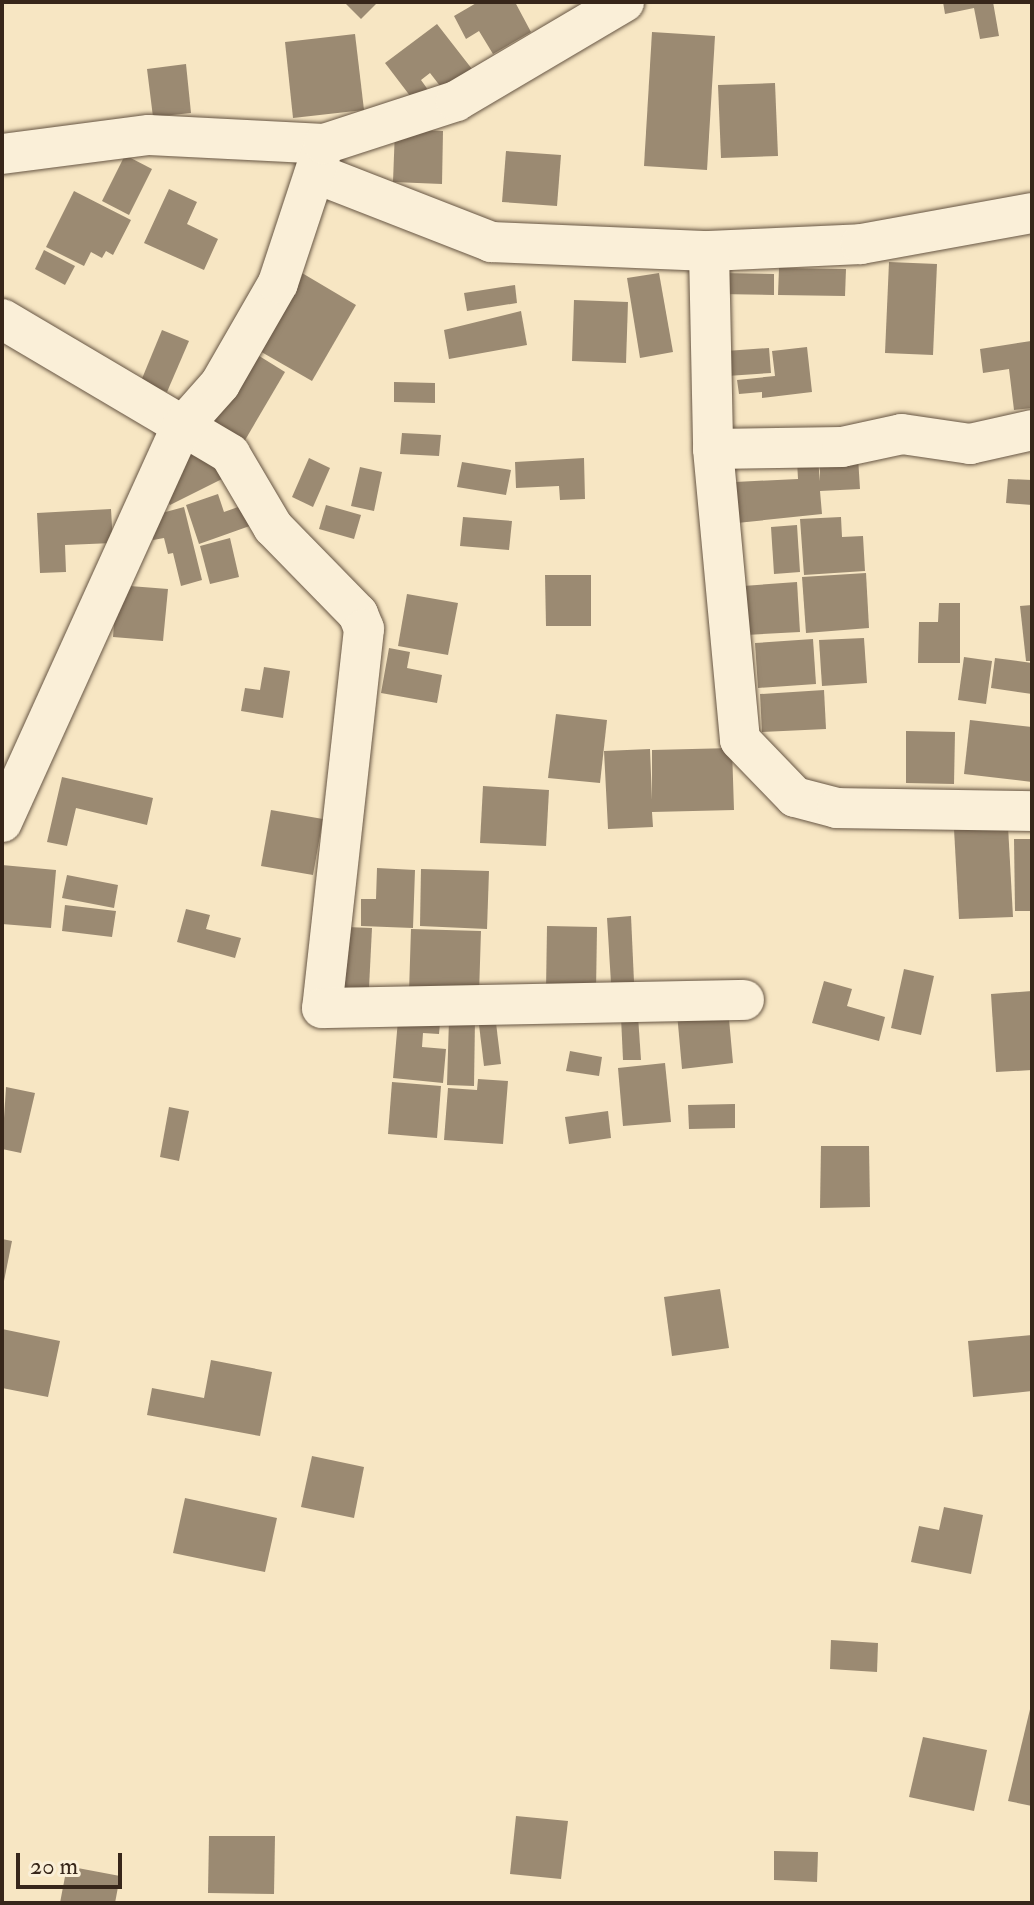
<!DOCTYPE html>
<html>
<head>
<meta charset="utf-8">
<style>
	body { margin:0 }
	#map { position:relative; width:1034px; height:1905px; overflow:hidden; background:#f7e6c3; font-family:"IM FELL Double Pica",serif }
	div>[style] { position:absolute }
	.building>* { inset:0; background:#9b8a72 }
	.roads { filter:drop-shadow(0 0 2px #675644) drop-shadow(0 0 2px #675644) }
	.minor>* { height:40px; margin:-20px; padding:0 20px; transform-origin:20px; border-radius:20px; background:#faefd8 }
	span { translate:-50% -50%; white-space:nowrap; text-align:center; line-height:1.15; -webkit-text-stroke:7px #faefd8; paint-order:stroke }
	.frame { position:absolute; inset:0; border:4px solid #37261a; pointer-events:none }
	.scale { position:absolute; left:16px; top:1853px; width:106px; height:36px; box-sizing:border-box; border:4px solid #37261a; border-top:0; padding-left:10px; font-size:24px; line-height:28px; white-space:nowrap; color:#37261a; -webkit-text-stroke:6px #faefd8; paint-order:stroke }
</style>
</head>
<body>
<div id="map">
	<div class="building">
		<i style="clip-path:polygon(344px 2px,378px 2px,361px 19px)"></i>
		<i style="clip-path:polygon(478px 2px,515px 2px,531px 32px,493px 54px,479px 31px,466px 39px,454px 16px)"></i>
		<i style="clip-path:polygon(943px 2px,993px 2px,999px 36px,980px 39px,974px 8px,945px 14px)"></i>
		<i style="clip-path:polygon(437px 24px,472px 69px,444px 91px,430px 73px,421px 80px,431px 94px,417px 105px,385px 63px)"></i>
		<i style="clip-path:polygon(652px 32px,715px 36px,707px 170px,644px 166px)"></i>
		<i style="clip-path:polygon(355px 34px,364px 110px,293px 118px,285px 42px)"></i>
		<i style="clip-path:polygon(186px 64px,191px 113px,153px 117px,147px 69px)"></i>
		<i style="clip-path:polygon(775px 83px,778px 156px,721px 158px,718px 85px)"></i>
		<i style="clip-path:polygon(395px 129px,443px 131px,442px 184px,393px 182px)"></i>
		<i style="clip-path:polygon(506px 151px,561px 155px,557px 206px,502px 202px)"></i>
		<i style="clip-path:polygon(125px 155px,152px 169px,129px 215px,102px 201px)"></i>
		<i style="clip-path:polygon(169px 189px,197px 202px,187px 224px,218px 239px,204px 270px,144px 243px)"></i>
		<i style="clip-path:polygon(74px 191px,131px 220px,113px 255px,106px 251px,102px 258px,91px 252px,84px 266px,46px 247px)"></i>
		<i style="clip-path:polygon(44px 250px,75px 266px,65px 285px,35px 269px)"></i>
		<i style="clip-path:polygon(889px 262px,937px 264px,933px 355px,885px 353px)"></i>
		<i style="clip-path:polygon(779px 268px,846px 269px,845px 296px,778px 295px)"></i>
		<i style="clip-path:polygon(302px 273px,356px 305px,312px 381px,258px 350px)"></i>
		<i style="clip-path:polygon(659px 273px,673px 352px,640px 358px,627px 278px)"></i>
		<i style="clip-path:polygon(719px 273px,774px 274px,774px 295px,719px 294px)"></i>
		<i style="clip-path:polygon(515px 285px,517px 303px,467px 311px,464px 293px)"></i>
		<i style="clip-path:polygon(574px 300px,628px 302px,626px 363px,572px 361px)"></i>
		<i style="clip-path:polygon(521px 311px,527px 345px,449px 359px,444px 330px)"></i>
		<i style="clip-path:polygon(162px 330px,189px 341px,167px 392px,141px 381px)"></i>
		<i style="clip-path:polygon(1031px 341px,1032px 408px,1014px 410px,1009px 369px,983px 373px,980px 349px)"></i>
		<i style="clip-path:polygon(807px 347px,812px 392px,762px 398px,762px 392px,739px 394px,737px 380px,775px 376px,772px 351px)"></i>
		<i style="clip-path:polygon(769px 348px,771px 373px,727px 376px,726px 351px)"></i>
		<i style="clip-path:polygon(253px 352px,285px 372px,241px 447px,208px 428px)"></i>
		<i style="clip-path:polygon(394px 382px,435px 383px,435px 403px,394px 402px)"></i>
		<i style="clip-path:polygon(402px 433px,441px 435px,439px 456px,400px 454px)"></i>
		<i style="clip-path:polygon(184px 445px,226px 477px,170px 505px,159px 487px)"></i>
		<i style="clip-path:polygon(858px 457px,860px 489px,820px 491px,822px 514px,737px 523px,735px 482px,798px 479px,797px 461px,818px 460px,820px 481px,820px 459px)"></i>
		<i style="clip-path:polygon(309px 458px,330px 468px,313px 507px,292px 497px)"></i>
		<i style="clip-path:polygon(584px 458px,585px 499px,560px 500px,559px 486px,516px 488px,515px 462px)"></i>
		<i style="clip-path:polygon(462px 462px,511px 470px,506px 495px,457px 487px)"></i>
		<i style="clip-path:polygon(360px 467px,382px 472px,374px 511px,351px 506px)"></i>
		<i style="clip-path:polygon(1008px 479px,1032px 480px,1032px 505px,1006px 503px)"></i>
		<i style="clip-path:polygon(218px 494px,224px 512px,255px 501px,261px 522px,199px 544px,186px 505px)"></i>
		<i style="clip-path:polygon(326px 505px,361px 515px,354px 539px,319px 529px)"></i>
		<i style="clip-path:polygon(184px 507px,202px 580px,181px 586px,173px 553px,168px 554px,164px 538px,153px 540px,147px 517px)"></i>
		<i style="clip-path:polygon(111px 509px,113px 543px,65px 545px,66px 572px,40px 573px,37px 513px)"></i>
		<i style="clip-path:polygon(463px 517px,512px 521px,509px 550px,460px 546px)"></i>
		<i style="clip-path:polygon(841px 517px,842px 537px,863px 536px,865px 571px,804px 575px,800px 519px)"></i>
		<i style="clip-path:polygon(797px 525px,800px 572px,774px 574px,771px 527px)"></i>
		<i style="clip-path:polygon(230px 538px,239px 577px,210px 584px,200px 546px)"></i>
		<i style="clip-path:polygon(866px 573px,869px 628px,806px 633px,802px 577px)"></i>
		<i style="clip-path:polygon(545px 575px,591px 575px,591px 626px,546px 626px)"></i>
		<i style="clip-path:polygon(797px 582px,800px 632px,746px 635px,743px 586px)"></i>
		<i style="clip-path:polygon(117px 585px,168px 589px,163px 641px,113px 637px)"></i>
		<i style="clip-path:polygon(407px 594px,458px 603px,448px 655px,398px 646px)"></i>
		<i style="clip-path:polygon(939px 603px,960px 603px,960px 663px,918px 663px,919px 622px,938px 622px)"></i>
		<i style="clip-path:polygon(1032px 605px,1032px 661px,1026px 661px,1020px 606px)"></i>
		<i style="clip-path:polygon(864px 638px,867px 683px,822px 686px,819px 640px)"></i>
		<i style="clip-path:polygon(813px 639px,816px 684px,758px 688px,755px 643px)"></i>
		<i style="clip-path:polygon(389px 648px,410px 652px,407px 668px,442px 675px,437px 703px,381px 693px)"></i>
		<i style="clip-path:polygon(964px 657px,992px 661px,986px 704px,958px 700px)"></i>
		<i style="clip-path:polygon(995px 658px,1032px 663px,1032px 694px,991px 688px)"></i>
		<i style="clip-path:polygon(264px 667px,290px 671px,283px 718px,241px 711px,245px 688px,260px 690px)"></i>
		<i style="clip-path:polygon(824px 690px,826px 729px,762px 732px,760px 694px)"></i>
		<i style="clip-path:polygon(556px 714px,607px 720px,600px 783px,548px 778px)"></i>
		<i style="clip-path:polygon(970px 720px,1032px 727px,1032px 782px,964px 774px)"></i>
		<i style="clip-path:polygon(906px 731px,955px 732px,954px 784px,906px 783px)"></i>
		<i style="clip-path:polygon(732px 748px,734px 810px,652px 812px,653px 827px,608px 829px,604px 751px,650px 749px,652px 800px,652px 750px)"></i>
		<i style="clip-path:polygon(62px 777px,153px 798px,147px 825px,76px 808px,67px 846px,47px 842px)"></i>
		<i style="clip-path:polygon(483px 786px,549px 790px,546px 846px,480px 843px)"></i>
		<i style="clip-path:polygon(1007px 808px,1013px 917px,959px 919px,953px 811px)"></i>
		<i style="clip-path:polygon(271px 810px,323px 819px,313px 875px,261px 866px)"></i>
		<i style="clip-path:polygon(1014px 839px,1032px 839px,1032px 911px,1015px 911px)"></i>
		<i style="clip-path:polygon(2px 865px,56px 870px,51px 928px,2px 924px)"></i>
		<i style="clip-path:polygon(377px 868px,415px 870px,413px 928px,361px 926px,361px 899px,376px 899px)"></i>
		<i style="clip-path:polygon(421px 869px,489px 871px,487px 929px,420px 926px)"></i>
		<i style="clip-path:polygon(67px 875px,118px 885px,114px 908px,62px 898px)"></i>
		<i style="clip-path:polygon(65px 905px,116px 911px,112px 937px,62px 931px)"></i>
		<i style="clip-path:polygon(186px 909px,210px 915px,206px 929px,241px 938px,235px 958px,177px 942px)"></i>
		<i style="clip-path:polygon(631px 916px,634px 982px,611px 983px,607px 918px)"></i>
		<i style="clip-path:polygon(547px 926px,597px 927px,596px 992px,546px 991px)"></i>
		<i style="clip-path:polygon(346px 927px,372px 928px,369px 988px,343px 987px)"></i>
		<i style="clip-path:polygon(411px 929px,481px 931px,479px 994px,409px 992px)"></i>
		<i style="clip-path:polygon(904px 969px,934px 976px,921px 1035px,891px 1028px)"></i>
		<i style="clip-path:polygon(824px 981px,852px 989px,847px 1006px,885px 1017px,879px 1041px,812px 1023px)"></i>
		<i style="clip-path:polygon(1032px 991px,1032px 1070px,996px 1072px,991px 994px)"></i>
		<i style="clip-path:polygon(728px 1008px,733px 1063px,682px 1069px,677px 1013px)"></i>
		<i style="clip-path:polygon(638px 1016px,641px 1060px,623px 1060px,621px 1017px)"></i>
		<i style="clip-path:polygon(449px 1019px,475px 1019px,474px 1086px,447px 1085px)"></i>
		<i style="clip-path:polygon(398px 1020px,440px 1023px,439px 1034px,423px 1033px,422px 1047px,446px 1049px,443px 1083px,393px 1078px)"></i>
		<i style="clip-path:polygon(496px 1023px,501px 1064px,484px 1066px,479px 1025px)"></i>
		<i style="clip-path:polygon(570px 1051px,602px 1057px,599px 1076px,566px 1071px)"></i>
		<i style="clip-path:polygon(665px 1063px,671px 1122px,623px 1126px,618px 1068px)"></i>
		<i style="clip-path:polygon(478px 1079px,508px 1081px,503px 1144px,444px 1140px,448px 1088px,477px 1090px)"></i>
		<i style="clip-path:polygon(392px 1082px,441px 1086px,437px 1138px,388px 1134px)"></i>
		<i style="clip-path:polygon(6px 1087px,35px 1093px,21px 1153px,2px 1149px)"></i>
		<i style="clip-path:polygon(735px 1104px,735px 1128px,689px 1129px,688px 1105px)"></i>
		<i style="clip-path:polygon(169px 1107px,189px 1111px,179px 1161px,160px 1157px)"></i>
		<i style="clip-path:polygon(608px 1111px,611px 1138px,569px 1144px,565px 1117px)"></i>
		<i style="clip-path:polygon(821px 1146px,869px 1146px,870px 1207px,820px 1208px)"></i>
		<i style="clip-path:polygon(2px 1239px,12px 1241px,3px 1286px,2px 1286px)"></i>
		<i style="clip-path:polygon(720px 1289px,729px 1348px,672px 1356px,664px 1297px)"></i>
		<i style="clip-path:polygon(2px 1329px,60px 1341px,48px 1397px,2px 1388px)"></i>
		<i style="clip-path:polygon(1032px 1335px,1032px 1391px,973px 1397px,968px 1341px)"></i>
		<i style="clip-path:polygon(211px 1360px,272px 1372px,260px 1436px,147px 1415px,152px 1388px,204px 1398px)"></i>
		<i style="clip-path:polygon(312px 1456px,364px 1467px,354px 1518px,301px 1507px)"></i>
		<i style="clip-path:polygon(185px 1498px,277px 1518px,265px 1572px,173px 1553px)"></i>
		<i style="clip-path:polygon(944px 1507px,983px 1515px,971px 1574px,911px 1562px,919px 1526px,939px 1530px)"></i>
		<i style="clip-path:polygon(831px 1640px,878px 1643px,877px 1672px,830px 1669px)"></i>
		<i style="clip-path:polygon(1032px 1701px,1032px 1806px,1008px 1801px)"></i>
		<i style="clip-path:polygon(923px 1737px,987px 1750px,974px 1811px,909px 1797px)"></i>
		<i style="clip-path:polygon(516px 1816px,568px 1821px,561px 1879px,510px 1874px)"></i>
		<i style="clip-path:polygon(209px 1836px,275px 1836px,274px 1894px,208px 1893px)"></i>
		<i style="clip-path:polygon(774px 1851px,818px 1852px,817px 1882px,774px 1880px)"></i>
		<i style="clip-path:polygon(67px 1866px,120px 1876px,115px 1903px,60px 1903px)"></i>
	</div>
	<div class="roads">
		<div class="minor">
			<i style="left:2px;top:154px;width:148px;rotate:-7.4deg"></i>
			<i style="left:149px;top:135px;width:175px;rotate:2.9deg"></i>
			<i style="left:317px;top:174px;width:187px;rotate:21.3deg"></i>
			<i style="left:491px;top:242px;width:218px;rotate:2.4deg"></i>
			<i style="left:709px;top:251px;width:152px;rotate:-2.6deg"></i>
			<i style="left:861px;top:244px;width:174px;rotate:-10.3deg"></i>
			<i style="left:709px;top:251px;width:198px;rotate:88.8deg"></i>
			<i style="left:713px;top:449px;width:292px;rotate:84.7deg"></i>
			<i style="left:740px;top:740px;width:79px;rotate:46deg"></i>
			<i style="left:795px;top:797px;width:43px;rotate:14.7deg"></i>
			<i style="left:837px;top:808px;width:195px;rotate:0.9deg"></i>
			<i style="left:2px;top:319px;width:265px;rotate:30.6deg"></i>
			<i style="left:230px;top:454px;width:85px;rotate:59.5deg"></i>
			<i style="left:273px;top:527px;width:122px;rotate:45.7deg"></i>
			<i style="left:358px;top:614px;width:16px;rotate:68deg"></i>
			<i style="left:364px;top:629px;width:381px;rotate:96.3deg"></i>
			<i style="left:322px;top:1008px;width:422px;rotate:-1.1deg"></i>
			<i style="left:713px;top:449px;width:129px;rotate:-0.9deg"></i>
			<i style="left:842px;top:447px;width:61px;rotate:-12.2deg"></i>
			<i style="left:902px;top:434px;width:69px;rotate:8.4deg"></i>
			<i style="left:970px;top:444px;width:64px;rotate:-12.7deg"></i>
			<i style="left:2px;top:822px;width:433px;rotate:-65.6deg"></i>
			<i style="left:181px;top:428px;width:59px;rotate:-48.4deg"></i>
			<i style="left:220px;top:384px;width:116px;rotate:-60.1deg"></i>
			<i style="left:278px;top:283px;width:146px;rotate:-71.7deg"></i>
			<i style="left:324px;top:144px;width:139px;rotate:-18deg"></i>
			<i style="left:456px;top:101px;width:195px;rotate:-30.5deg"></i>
		</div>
	</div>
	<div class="frame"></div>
	<div class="scale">20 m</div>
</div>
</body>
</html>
